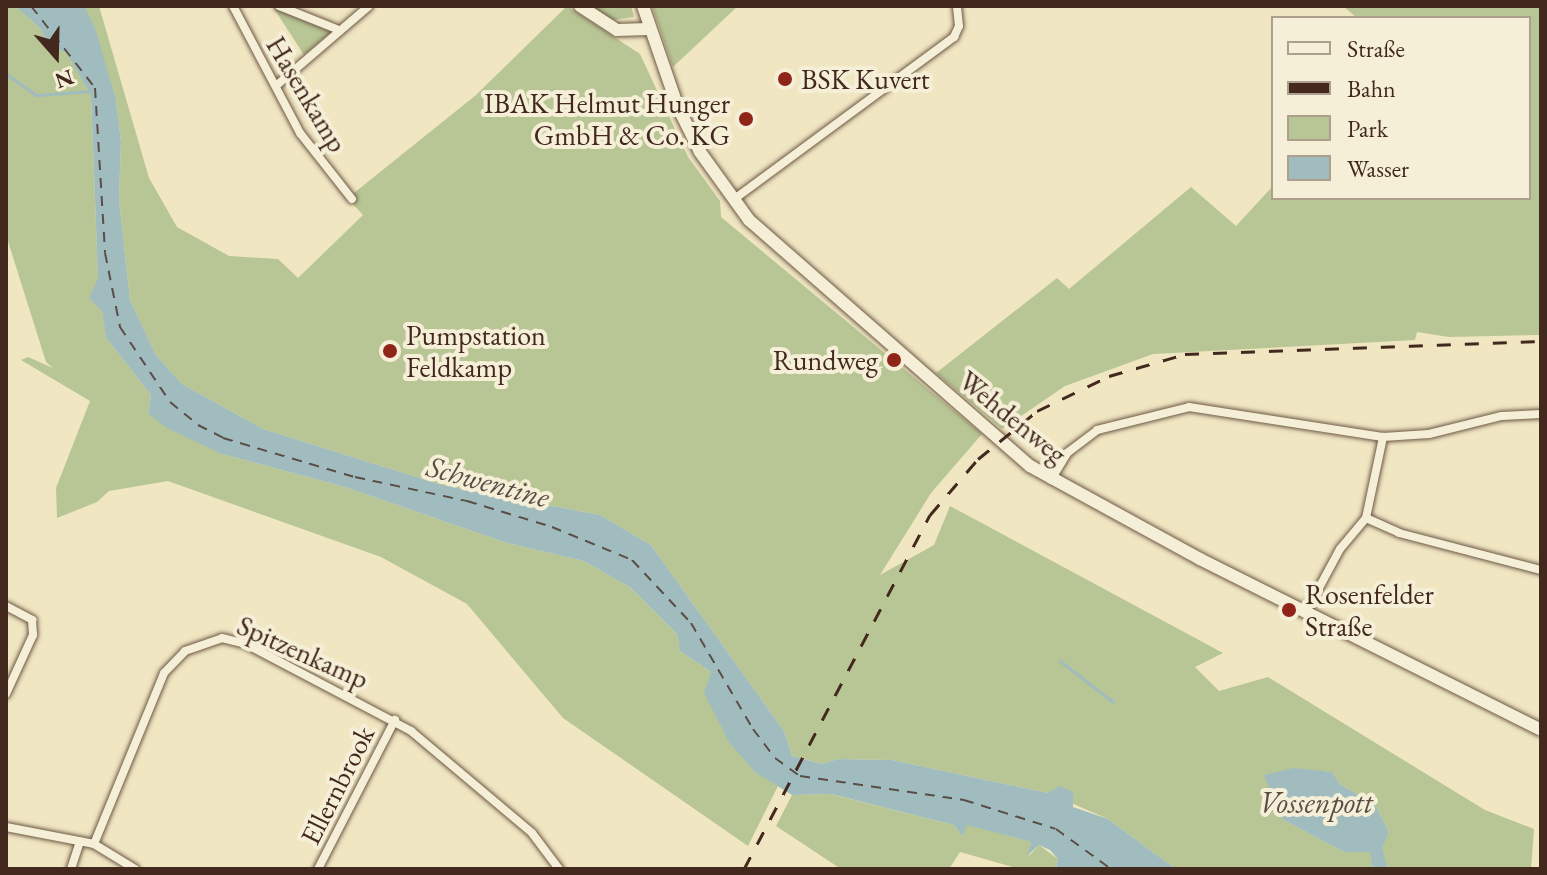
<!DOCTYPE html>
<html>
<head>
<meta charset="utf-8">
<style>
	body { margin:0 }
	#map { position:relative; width:1547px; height:875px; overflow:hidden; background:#f0e6c2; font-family:"EB Garamond",serif }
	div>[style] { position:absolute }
	.green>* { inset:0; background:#b8c594 }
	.water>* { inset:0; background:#a0bcbf }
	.stream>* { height:3px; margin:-1.5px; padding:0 1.5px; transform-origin:1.5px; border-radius:1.5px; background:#a0bcbf }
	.ferry>* { height:2px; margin-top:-1px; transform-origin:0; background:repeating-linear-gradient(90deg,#5a4d46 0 10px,transparent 0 18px) }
	.roads { filter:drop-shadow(0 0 2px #6e5846) drop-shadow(0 0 2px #6e5846) }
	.street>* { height:8px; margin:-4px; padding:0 4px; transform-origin:4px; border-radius:4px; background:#f5efd7 }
	.secondary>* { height:12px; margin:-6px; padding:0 6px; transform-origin:6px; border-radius:6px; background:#f5efd7 }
	.rail>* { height:3px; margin-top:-1.5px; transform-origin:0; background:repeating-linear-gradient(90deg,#42281d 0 14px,transparent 0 28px) }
	.dots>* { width:22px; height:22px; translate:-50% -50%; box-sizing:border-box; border:4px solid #f5efd7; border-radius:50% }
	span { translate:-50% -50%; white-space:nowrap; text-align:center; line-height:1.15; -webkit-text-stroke:8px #f5efd7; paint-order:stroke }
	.poi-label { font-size:28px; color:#42281d }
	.left { translate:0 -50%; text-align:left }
	.right { translate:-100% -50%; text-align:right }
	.street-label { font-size:28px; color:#42281d }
	.water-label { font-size:30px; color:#5a4d46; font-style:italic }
	.frame { position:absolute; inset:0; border:8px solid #42281d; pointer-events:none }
	.legend { position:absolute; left:1271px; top:16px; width:260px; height:184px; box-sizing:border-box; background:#f5efd7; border:2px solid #ad9f8d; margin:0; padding:10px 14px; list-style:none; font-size:24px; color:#42281d }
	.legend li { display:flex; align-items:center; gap:16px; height:40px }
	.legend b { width:40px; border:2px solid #ad9f8d }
	.north { position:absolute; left:16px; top:16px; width:80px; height:80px; -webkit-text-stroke:6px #f5efd7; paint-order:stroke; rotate:160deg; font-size:22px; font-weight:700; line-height:32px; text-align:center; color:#42281d }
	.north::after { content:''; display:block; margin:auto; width:28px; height:36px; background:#42281d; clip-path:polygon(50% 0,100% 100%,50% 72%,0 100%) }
</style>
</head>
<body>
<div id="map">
	<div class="green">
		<i style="clip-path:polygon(6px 6px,15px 6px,41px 29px,46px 42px,67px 54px,91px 94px,98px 278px,106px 338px,151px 395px,148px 413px,222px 454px,345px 487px,507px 543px,584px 561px,631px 588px,677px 634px,680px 651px,711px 672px,755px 772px,779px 784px,748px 846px,563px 718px,467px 604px,381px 557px,168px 481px,109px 491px,97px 502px,57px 518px,56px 488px,90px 401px,21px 360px,28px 357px,53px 368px,46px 362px,6px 235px)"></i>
		<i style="clip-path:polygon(84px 6px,99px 6px,149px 178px,177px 227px,229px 256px,278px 259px,298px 278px,363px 215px,351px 202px,354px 193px,476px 95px,567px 6px,640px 54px,688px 157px,720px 201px,721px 217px,982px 434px,931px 493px,880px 575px,934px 545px,950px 506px,1223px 653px,1195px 667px,1219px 691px,1268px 677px,1485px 810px,1534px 829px,1531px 869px,1388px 869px,1381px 847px,1389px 832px,1375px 804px,1341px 785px,1332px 772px,1314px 771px,1282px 819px,1344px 852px,1371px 852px,1373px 869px,1176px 869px,1108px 819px,1048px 793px,892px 760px,838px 759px,822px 764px,792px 756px,784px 731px,651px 545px,600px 515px,442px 485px,263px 429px,182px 384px,156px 355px,130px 300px,119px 199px,121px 141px,116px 100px)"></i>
		<i style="clip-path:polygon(585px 6px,631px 6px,634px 17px,606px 21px)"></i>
		<i style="clip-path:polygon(652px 6px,738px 6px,673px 67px)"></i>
		<i style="clip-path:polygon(1343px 6px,1541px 6px,1541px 335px,1449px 337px,1417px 332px,1415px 340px,1153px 354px,1065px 386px,1002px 429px,936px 373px,1057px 278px,1069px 289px,1191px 187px,1236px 226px,1273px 186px,1273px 198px,1529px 198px,1529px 18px,1357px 18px)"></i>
		<i style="clip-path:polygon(273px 7px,330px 26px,333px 30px,304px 55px)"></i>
		<i style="clip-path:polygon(830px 794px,954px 825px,962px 836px,966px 824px,1031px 842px,1029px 856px,1039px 845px,1058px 859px,1056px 869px,1020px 869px,960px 852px,949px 869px,841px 869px,776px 826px,792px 795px)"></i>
	</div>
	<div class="water">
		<i style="clip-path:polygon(15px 6px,84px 6px,95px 28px,116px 100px,121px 141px,119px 199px,130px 300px,156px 355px,182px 384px,263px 429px,442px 485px,600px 515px,651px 545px,784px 731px,792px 756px,822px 764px,838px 759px,892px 760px,1048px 793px,1060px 786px,1073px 792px,1073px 807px,1108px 819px,1176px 869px,1056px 869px,1058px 859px,1050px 850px,1039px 845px,1028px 855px,1031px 842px,967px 825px,962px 836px,954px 825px,831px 794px,792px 795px,755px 772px,729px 742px,704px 693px,711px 672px,680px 651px,677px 634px,631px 588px,584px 561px,507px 543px,345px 487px,222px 454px,167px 428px,148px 413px,151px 395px,106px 338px,102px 311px,89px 298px,98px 278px,91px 95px,67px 54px,46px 42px,41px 29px)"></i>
		<i style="clip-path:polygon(1294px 768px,1332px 772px,1341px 785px,1375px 804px,1389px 832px,1382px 848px,1388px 869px,1373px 869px,1370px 852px,1344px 852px,1282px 819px,1264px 775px)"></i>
	</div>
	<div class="stream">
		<i style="left:6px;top:74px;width:37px;rotate:35deg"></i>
		<i style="left:36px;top:95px;width:57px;rotate:-4deg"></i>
		<i style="left:1060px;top:661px;width:67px;rotate:37.7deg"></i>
	</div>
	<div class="ferry">
		<i style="left:31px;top:6px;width:104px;rotate:52deg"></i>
		<i style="left:95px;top:88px;width:165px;rotate:86.5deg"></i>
		<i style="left:105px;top:253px;width:76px;rotate:78.5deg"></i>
		<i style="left:120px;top:327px;width:90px;rotate:56.3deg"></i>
		<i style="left:170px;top:402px;width:36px;rotate:39deg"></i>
		<i style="left:198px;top:425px;width:28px;rotate:27deg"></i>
		<i style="left:223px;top:438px;width:138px;rotate:16.5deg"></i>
		<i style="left:355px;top:477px;width:115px;rotate:12.1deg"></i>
		<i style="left:467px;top:501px;width:89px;rotate:17deg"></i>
		<i style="left:552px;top:527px;width:87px;rotate:22.4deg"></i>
		<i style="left:632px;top:560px;width:86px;rotate:46.9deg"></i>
		<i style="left:691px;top:623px;width:123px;rotate:59.7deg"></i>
		<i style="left:753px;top:729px;width:36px;rotate:53deg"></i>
		<i style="left:775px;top:758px;width:31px;rotate:36deg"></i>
		<i style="left:800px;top:776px;width:166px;rotate:8.3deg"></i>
		<i style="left:964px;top:800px;width:96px;rotate:17.5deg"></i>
		<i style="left:1056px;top:829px;width:68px;rotate:36deg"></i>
	</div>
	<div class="roads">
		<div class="street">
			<i style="left:233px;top:6px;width:144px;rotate:62.2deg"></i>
			<i style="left:300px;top:133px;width:84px;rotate:51.8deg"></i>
			<i style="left:279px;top:6px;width:65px;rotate:21.8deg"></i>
			<i style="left:277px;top:85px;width:121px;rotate:-40.7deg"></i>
			<i style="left:733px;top:200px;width:275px;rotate:-36.4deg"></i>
			<i style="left:954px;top:37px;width:12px;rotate:-66deg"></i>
			<i style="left:959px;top:26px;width:20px;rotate:-96deg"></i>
			<i style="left:1051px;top:480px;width:31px;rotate:-59deg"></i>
			<i style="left:1067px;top:453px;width:38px;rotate:-37deg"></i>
			<i style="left:1097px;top:430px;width:95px;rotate:-14deg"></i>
			<i style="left:1189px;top:407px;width:196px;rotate:8.8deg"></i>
			<i style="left:1383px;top:437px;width:46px;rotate:-3.7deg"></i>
			<i style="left:1429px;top:434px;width:75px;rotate:-13.9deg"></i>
			<i style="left:1502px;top:416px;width:39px;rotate:-3deg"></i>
			<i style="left:1366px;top:518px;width:36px;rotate:24deg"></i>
			<i style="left:1399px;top:533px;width:147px;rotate:14.6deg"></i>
			<i style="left:6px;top:606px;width:30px;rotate:28deg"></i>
			<i style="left:32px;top:620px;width:15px;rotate:86deg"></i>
			<i style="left:33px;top:635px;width:65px;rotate:114.6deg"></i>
			<i style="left:1307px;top:610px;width:69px;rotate:-61.6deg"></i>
			<i style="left:1340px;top:549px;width:40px;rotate:-50deg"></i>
			<i style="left:1366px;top:518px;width:83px;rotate:-78.1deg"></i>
			<i style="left:6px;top:827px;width:90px;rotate:10.9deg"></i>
			<i style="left:94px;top:844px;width:48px;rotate:31.4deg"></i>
			<i style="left:94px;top:844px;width:185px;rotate:-67.7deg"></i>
			<i style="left:164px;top:673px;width:30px;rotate:-46deg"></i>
			<i style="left:185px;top:651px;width:39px;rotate:-19deg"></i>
			<i style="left:222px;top:638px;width:25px;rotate:14deg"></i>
			<i style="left:246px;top:644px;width:187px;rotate:27.8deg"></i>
			<i style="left:411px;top:731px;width:158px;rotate:40.1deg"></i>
			<i style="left:532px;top:833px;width:45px;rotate:53.1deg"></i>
			<i style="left:71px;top:869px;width:29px;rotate:-72deg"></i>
			<i style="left:318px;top:869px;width:168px;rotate:-62.7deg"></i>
		</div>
		<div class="secondary">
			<i style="left:580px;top:6px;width:44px;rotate:33deg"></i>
			<i style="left:617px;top:30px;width:31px;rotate:-2deg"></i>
			<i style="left:643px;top:6px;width:105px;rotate:71deg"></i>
			<i style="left:677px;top:105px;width:52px;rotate:63.9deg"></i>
			<i style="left:700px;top:152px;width:84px;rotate:54.2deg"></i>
			<i style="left:749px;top:220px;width:373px;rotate:41.2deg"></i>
			<i style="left:1030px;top:466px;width:194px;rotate:28.7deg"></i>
			<i style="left:1200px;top:559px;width:381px;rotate:26.6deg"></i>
		</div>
	</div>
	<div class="rail">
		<i style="left:744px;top:869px;width:400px;rotate:-62.3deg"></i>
		<i style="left:930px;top:515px;width:74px;rotate:-49.4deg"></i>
		<i style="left:978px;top:459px;width:76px;rotate:-39.1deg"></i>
		<i style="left:1037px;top:411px;width:80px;rotate:-25.9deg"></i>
		<i style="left:1109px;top:376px;width:79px;rotate:-16.1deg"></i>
		<i style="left:1185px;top:354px;width:356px;rotate:-2.1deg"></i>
	</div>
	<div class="dots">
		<i style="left:785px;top:79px;background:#8f2418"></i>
		<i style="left:746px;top:119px;background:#8f2418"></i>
		<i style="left:390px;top:351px;background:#8f2418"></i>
		<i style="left:894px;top:360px;background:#8f2418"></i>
		<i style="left:1289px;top:610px;background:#8f2418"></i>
	</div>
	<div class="poi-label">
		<span class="left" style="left:801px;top:79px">BSK Kuvert</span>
		<span class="right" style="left:730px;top:119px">IBAK Helmut Hunger<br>GmbH &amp; Co. KG</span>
		<span class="left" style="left:406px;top:351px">Pumpstation<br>Feldkamp</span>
		<span class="right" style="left:878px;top:360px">Rundweg</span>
		<span class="left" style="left:1305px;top:610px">Rosenfelder<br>Straße</span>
	</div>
	<div class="street-label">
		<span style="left:307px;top:94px;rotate:59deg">Hasenkamp</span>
		<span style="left:1013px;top:417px;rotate:39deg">Wehdenweg</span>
		<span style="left:303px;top:652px;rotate:24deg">Spitzenkamp</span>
		<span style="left:337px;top:785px;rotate:-63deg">Ellernbrook</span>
	</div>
	<div class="water-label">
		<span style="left:488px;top:482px;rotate:15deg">Schwentine</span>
		<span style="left:1316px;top:803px">Vossenpott</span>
	</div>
	<div class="frame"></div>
	<ul class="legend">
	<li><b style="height:10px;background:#f5efd7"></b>Straße</li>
	<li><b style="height:10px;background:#42281d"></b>Bahn</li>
	<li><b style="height:22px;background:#b8c594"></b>Park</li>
	<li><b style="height:22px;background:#a0bcbf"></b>Wasser</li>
	</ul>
	<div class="north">N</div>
</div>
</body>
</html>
